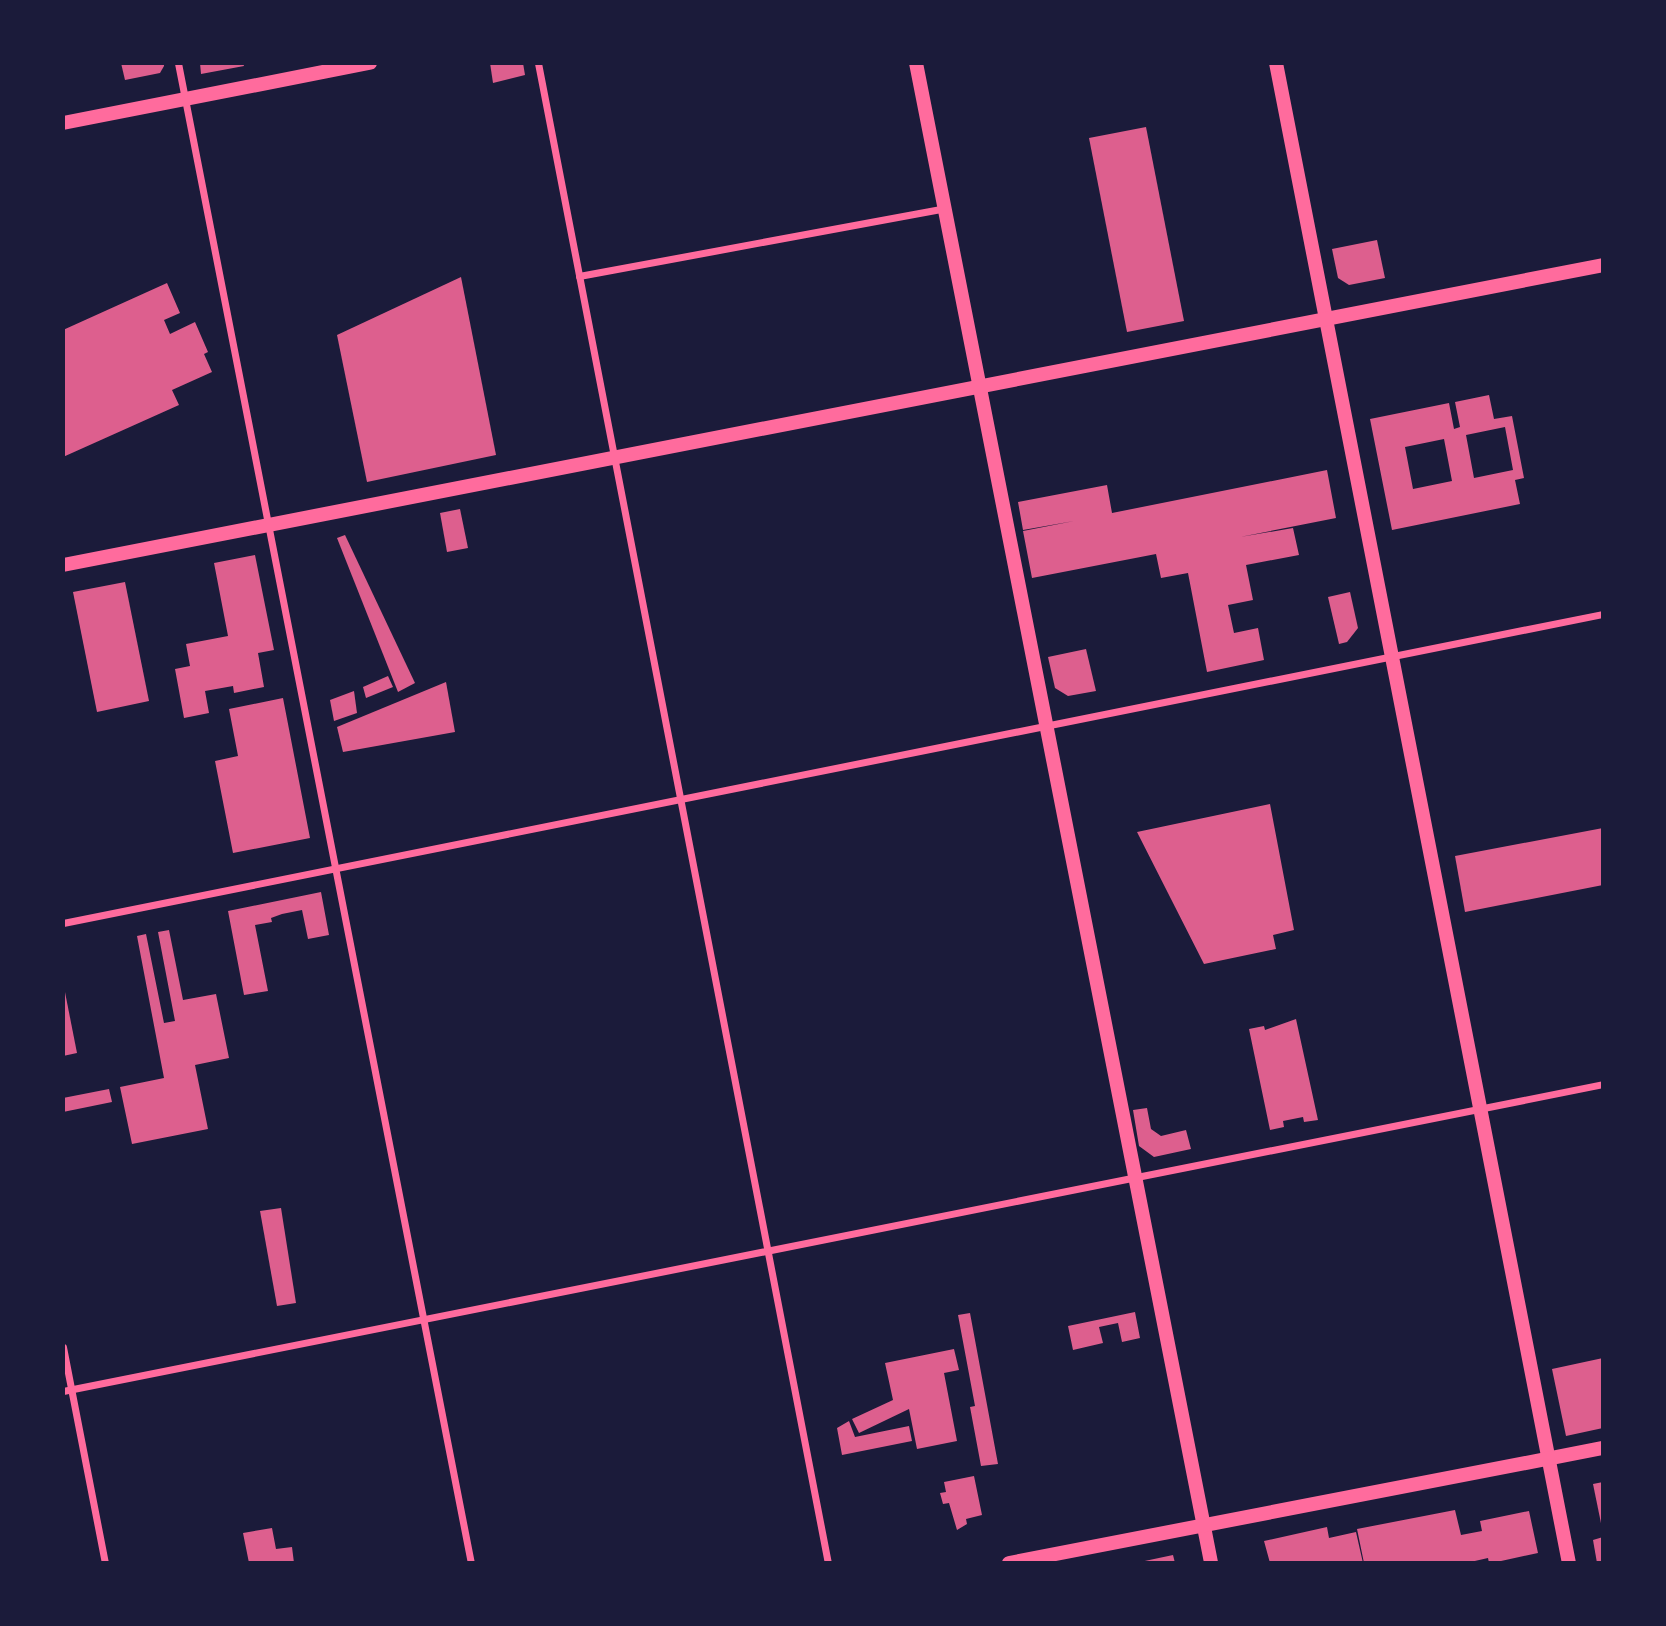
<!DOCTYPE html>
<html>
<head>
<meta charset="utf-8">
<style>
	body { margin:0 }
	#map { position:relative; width:1666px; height:1626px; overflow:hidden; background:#1b1b3a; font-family:Manrope,sans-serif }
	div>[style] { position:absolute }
	.building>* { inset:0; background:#dd5f8e }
	.minor>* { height:7px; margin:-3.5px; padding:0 3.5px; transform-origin:3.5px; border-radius:3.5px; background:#ff6b9d }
	.secondary>* { height:14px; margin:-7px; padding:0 7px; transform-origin:7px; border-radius:7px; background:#ff6b9d }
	span { translate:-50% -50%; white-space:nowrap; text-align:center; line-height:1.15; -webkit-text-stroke:7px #1b1b3a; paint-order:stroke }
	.frame { position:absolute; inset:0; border:65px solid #1b1b3a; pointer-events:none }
</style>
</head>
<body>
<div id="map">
	<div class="building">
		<i style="clip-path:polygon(121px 63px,164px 63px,164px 66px,160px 73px,125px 80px)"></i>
		<i style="clip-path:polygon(200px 63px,243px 63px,244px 66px,201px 74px)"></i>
		<i style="clip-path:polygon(490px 63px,523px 63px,525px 75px,493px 83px)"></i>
		<i style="clip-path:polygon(1146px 127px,1184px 321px,1127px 332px,1089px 138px)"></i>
		<i style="clip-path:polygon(1377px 240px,1385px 278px,1349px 285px,1338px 278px,1332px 249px)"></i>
		<i style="clip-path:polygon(461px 277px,496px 455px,367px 482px,337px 335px)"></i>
		<i style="clip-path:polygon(167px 283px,180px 313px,164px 320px,170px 334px,195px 322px,208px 352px,204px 354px,212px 372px,172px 390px,179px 405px,63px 457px,63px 330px)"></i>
		<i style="clip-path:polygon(evenodd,1489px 395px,1494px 419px,1512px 416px,1524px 478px,1515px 480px,1520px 504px,1392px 530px,1370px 419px,1449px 403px,1454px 429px,1460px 427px,1455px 402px,1489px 395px,1505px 427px,1513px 470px,1474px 478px,1466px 435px,1505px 427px,1489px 395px,1444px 439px,1452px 481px,1413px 489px,1405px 447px,1444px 439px)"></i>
		<i style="clip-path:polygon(1327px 470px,1336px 518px,1240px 537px,1293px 528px,1299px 555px,1246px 565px,1253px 600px,1228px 605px,1234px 633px,1258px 628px,1264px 660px,1207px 672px,1188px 573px,1161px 578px,1156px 554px,1032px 578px,1023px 531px,1074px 521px,1023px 530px,1018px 502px,1107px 485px,1112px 513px)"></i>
		<i style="clip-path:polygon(460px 509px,468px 548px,447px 552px,440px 513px)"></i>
		<i style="clip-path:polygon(345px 535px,415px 683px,398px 692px,337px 538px)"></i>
		<i style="clip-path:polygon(255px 555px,274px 650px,258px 653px,264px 687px,234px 693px,233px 686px,205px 691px,209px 713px,184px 718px,175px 669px,190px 666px,186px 644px,228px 636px,214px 563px)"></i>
		<i style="clip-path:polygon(125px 582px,149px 701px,97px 712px,73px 592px)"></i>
		<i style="clip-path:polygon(1350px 592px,1358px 628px,1347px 642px,1339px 644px,1328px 597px)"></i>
		<i style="clip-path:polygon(1086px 649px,1096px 691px,1068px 696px,1055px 688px,1048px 657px)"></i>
		<i style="clip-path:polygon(388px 676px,393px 687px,366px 698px,363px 687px)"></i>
		<i style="clip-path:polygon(446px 682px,455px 732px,343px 752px,337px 727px)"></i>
		<i style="clip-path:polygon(354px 691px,357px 713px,334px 721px,330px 700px)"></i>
		<i style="clip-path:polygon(283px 698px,310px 838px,233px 853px,215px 761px,238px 756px,229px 709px)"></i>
		<i style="clip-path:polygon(1270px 804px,1294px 930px,1273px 935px,1276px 949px,1204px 964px,1137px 832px)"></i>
		<i style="clip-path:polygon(1603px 828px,1603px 885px,1465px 912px,1455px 856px)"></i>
		<i style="clip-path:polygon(321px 892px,329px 935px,308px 939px,302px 910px,282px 914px,271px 918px,272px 922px,255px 925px,268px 991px,244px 995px,228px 911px)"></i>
		<i style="clip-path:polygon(169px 930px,183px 1000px,216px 994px,229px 1058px,195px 1065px,208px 1129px,132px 1144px,120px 1087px,164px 1078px,137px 936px,146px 934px,164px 1023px,175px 1021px,158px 932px)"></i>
		<i style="clip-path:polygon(63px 982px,77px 1053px,63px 1056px)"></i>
		<i style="clip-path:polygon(1296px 1019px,1318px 1120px,1304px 1122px,1303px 1117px,1283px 1121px,1284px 1127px,1270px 1130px,1249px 1029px,1264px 1026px,1265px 1030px)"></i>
		<i style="clip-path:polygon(109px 1089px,112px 1102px,63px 1112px,63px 1098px)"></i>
		<i style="clip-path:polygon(1147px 1108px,1151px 1129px,1161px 1136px,1186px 1130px,1191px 1149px,1154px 1157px,1139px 1146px,1133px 1110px)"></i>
		<i style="clip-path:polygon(281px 1208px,296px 1303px,277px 1306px,260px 1211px)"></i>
		<i style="clip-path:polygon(1135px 1312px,1140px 1338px,1122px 1342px,1118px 1323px,1099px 1327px,1103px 1343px,1073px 1350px,1068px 1326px)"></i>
		<i style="clip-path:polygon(970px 1313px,998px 1464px,981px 1466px,970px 1407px,975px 1406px,958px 1315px)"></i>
		<i style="clip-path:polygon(954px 1349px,959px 1370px,944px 1373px,957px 1441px,917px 1449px,909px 1409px,859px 1433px,852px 1419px,893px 1400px,885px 1363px)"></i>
		<i style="clip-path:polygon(1603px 1358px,1603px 1428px,1566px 1436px,1552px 1369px)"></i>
		<i style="clip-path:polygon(849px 1421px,855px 1437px,909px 1426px,912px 1441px,842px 1455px,837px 1428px)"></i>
		<i style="clip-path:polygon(974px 1476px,982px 1515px,966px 1519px,967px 1524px,957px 1530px,949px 1503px,943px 1504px,940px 1493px,946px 1492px,944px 1482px)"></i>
		<i style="clip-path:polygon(1603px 1482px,1603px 1528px,1602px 1528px,1593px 1484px)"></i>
		<i style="clip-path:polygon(1455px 1510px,1461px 1535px,1482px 1531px,1480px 1521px,1529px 1511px,1538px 1553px,1492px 1563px,1489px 1563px,1488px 1558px,1466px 1563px,1364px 1563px,1357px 1529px)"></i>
		<i style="clip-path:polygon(1327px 1527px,1329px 1538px,1356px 1532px,1363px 1563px,1270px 1563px,1264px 1541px)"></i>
		<i style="clip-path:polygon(272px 1528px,276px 1549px,292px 1547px,294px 1563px,249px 1563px,243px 1533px)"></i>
		<i style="clip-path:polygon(1603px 1537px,1603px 1563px,1597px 1563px,1593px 1540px)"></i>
		<i style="clip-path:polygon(1173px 1555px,1175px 1563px,1140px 1563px,1140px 1562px)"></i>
	</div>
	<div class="minor">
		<i style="left:178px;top:63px;width:1528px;rotate:78.95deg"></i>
		<i style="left:538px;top:63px;width:1528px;rotate:79.06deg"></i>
		<i style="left:579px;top:276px;width:372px;rotate:-10.5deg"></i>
		<i style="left:63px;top:923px;width:1571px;rotate:-11.35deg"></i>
		<i style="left:63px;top:1347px;width:220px;rotate:79deg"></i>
		<i style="left:63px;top:1391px;width:1570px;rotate:-11.27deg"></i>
	</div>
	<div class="secondary">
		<i style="left:916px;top:63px;width:1529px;rotate:78.87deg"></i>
		<i style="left:1276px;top:63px;width:1528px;rotate:78.95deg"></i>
		<i style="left:63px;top:123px;width:313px;rotate:-11.1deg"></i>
		<i style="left:63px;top:565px;width:1569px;rotate:-11.02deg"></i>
		<i style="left:1009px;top:1563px;width:605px;rotate:-10.96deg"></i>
	</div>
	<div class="frame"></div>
</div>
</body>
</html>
